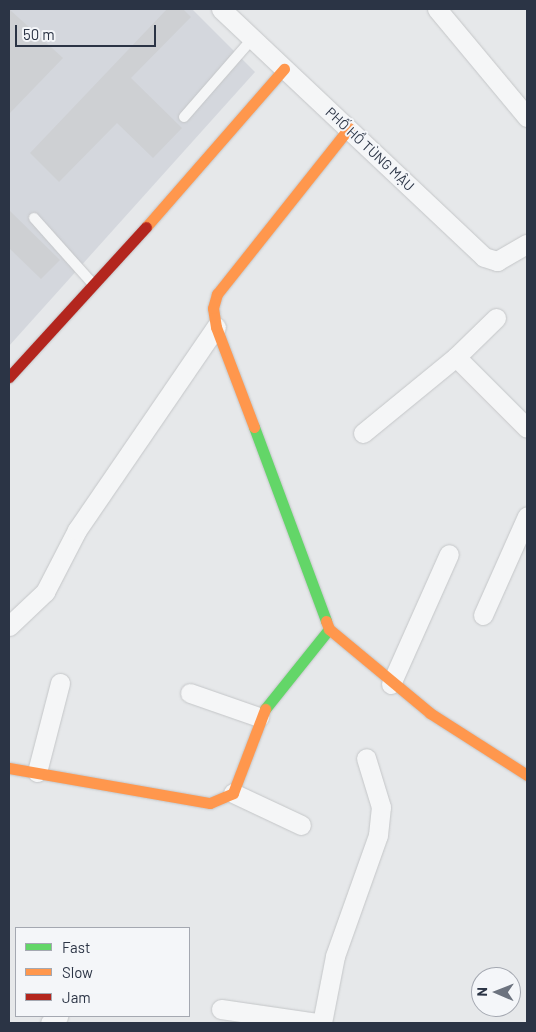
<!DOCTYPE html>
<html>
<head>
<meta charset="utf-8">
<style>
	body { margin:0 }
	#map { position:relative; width:536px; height:1032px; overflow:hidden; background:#e6e8ea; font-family:Barlow,sans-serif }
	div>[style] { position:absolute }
	.built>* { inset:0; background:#d4d7dd }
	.building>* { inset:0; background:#ced0d3 }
	.roads { filter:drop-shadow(0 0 1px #c4c6c8) drop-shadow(0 0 1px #c4c6c8) }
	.lane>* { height:10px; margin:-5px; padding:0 5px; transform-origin:5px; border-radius:5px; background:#f5f6f7 }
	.street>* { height:19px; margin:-9.5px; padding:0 9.5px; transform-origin:9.5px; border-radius:9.5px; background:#f5f6f7 }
	.fast>* { height:11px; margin:-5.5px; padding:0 5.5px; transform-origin:5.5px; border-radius:5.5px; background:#63d668 }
	.slow>* { height:11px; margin:-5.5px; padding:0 5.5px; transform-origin:5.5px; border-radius:5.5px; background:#ff974d }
	.jam>* { height:11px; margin:-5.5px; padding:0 5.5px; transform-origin:5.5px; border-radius:5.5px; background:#b3261e }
	span { translate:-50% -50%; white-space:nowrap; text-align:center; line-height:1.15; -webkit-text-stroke:4px #f4f6f9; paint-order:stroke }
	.street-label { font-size:14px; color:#2b3445 }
	.frame { position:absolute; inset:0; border:10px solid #2b3445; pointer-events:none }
	.legend { position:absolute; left:15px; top:927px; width:175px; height:90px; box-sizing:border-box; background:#f4f6f9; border:1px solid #a4a8b1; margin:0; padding:6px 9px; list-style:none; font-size:15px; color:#2b3445 }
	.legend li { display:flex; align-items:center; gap:10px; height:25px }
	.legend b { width:25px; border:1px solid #a4a8b1 }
	.north { position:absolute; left:471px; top:967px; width:50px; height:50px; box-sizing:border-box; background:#f4f6f9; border:1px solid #a4a8b1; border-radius:50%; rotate:271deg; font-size:14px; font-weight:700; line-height:20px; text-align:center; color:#2b3445 }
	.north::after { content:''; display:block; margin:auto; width:18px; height:22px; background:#6c737f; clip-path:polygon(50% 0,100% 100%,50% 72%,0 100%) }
	.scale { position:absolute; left:15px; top:25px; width:141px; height:22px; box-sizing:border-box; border:2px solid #2b3445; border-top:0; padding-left:6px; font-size:15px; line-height:18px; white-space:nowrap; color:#2b3445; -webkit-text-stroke:4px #f4f6f9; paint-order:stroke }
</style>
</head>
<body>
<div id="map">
	<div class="built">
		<i style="clip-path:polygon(9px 9px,192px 9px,255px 72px,9px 346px)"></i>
	</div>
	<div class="building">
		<i style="clip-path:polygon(9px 9px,63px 58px,9px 114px)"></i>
		<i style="clip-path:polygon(167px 9px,183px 9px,191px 17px,131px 78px,182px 128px,153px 158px,117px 123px,59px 182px,30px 153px)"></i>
		<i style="clip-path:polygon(9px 210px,60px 260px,41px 279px,9px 248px)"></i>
	</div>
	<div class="roads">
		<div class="lane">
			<i style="left:184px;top:117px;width:103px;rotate:-48.9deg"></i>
			<i style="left:34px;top:218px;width:90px;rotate:48.2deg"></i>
		</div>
		<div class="street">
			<i style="left:221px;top:9px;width:361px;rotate:43.3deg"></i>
			<i style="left:484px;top:257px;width:14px;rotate:17deg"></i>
			<i style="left:497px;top:261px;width:34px;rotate:-30deg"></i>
			<i style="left:437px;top:9px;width:141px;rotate:50.2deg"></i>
			<i style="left:496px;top:318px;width:56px;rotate:135.7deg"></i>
			<i style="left:456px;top:357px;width:100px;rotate:45deg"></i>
			<i style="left:363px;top:433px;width:120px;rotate:-39.3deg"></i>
			<i style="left:483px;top:615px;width:108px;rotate:-66deg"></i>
			<i style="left:9px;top:626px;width:50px;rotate:-43.4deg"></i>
			<i style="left:45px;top:592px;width:70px;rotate:-62.7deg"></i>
			<i style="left:77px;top:530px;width:246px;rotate:-55.6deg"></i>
			<i style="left:391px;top:684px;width:142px;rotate:-66deg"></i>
			<i style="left:190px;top:693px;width:73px;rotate:19.2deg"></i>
			<i style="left:37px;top:772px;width:92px;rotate:-75.5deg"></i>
			<i style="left:233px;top:793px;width:75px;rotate:25.2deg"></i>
			<i style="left:221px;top:1009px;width:97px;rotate:8.3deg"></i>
			<i style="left:50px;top:1023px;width:11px;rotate:-41deg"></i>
			<i style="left:322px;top:1023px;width:68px;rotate:-79deg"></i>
			<i style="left:335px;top:956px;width:128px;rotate:-70.4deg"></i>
			<i style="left:378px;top:835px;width:28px;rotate:-84deg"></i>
			<i style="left:381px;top:807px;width:51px;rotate:-107deg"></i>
		</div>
		<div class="fast">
			<i style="left:254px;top:427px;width:207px;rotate:69.6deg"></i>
			<i style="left:265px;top:709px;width:102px;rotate:-51.3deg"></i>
		</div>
		<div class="slow">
			<i style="left:146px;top:227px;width:210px;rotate:-48.9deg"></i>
			<i style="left:254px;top:427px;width:107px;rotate:-110.8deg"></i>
			<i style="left:216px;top:327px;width:19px;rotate:-99deg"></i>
			<i style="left:213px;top:308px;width:15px;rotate:-74deg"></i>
			<i style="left:217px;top:294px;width:212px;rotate:-51.5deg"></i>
			<i style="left:326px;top:621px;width:9px;rotate:69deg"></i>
			<i style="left:329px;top:629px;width:131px;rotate:39.7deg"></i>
			<i style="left:430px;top:713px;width:115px;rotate:32.6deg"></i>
			<i style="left:9px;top:768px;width:204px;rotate:9.9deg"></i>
			<i style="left:210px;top:803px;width:25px;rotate:-23deg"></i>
			<i style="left:233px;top:793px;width:90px;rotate:-69.1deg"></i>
		</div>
		<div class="jam">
			<i style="left:9px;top:377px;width:203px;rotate:-47.6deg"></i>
		</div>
	</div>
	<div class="street-label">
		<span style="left:370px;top:149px;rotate:43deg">PHỐ HỒ TÙNG MẬU</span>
	</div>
	<div class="frame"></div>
	<ul class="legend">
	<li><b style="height:6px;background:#63d668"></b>Fast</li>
	<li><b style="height:6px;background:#ff974d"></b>Slow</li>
	<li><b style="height:6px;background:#b3261e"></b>Jam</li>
	</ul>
	<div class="north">N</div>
	<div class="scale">50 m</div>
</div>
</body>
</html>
